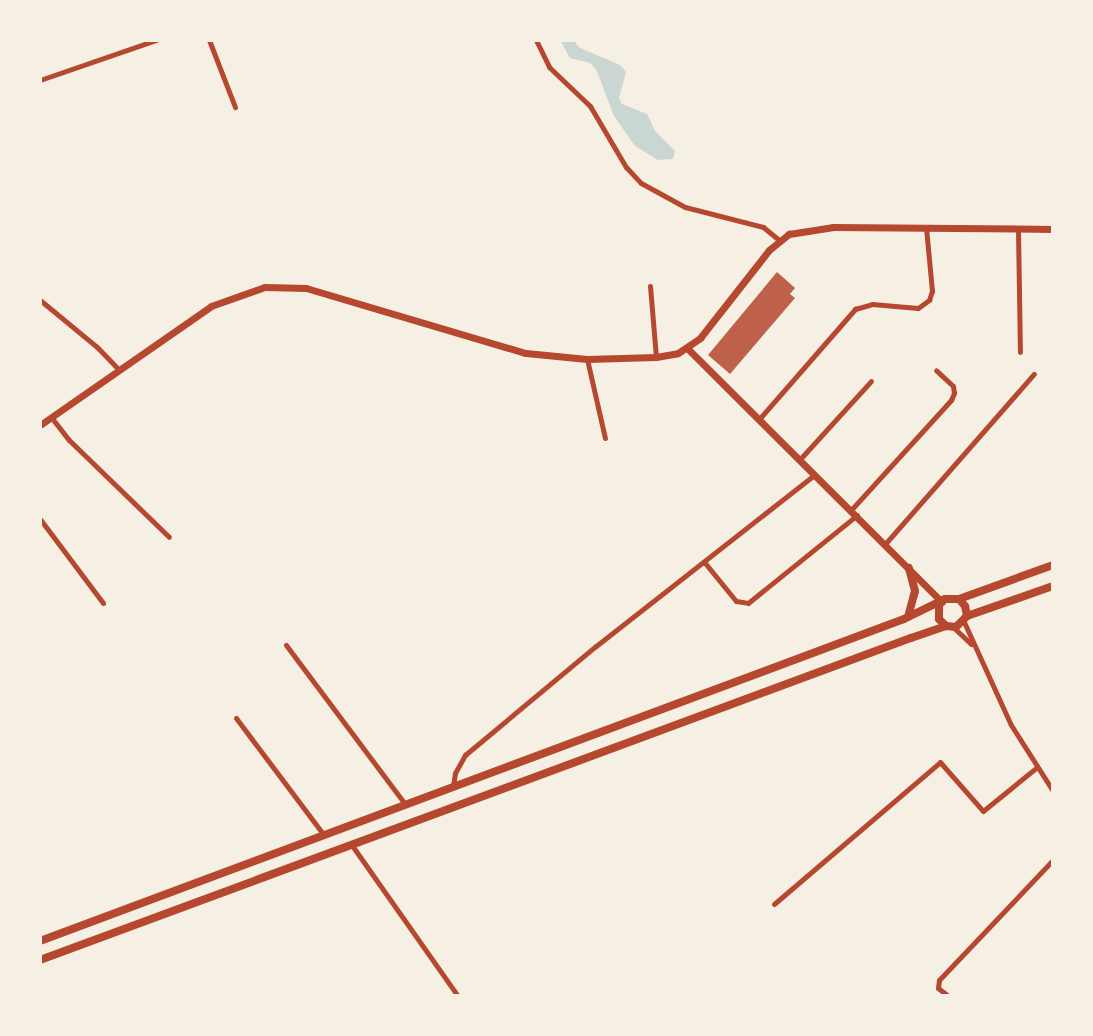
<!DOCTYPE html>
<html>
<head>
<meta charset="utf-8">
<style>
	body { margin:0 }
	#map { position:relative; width:1093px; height:1036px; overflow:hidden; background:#f6efe4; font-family:Bitter,serif }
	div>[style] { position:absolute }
	.water>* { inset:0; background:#c9d6d2 }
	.building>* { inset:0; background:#bf614a }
	.minor>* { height:5px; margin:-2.5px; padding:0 2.5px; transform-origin:2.5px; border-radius:2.5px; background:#b5482f }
	.tertiary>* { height:7px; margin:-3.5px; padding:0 3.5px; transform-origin:3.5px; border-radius:3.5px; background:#b5482f }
	.secondary>* { height:8px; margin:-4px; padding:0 4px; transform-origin:4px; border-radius:4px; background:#b5482f }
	span { translate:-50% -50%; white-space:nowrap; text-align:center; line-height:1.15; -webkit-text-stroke:7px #f6efe4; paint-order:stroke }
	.frame { position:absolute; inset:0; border:42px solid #f6efe4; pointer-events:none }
</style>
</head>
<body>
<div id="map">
	<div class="water">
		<i style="clip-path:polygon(560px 40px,573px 40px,580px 48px,620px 65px,626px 72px,619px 98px,622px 104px,647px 114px,655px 131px,675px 151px,673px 159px,658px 160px,635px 146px,614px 116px,596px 69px,590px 63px,570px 58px)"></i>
	</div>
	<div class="building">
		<i style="clip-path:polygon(777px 272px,795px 288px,790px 294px,795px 298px,730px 374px,708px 355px)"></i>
	</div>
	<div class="minor">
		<i style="left:209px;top:40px;width:72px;rotate:68.8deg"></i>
		<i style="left:536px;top:40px;width:30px;rotate:64deg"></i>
		<i style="left:549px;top:67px;width:57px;rotate:43.6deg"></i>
		<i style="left:590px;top:106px;width:71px;rotate:59.5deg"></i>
		<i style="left:626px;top:167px;width:22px;rotate:47deg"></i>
		<i style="left:641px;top:183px;width:50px;rotate:28.6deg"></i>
		<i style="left:685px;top:207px;width:81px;rotate:14.4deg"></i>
		<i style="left:763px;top:227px;width:21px;rotate:39deg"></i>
		<i style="left:40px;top:80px;width:123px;rotate:-19deg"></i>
		<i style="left:1018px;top:229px;width:123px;rotate:89.1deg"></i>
		<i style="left:650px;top:286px;width:71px;rotate:85.2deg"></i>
		<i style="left:40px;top:300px;width:74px;rotate:39.5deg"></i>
		<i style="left:97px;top:347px;width:32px;rotate:46deg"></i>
		<i style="left:587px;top:359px;width:81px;rotate:77.2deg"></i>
		<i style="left:51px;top:417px;width:29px;rotate:52deg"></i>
		<i style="left:69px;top:440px;width:139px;rotate:44.1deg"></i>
		<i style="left:760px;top:418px;width:145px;rotate:-48.9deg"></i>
		<i style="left:855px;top:309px;width:18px;rotate:-16deg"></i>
		<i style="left:872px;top:304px;width:46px;rotate:5deg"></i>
		<i style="left:918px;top:308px;width:14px;rotate:-36deg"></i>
		<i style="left:929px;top:300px;width:9px;rotate:-72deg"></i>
		<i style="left:932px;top:291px;width:63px;rotate:-95.4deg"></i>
		<i style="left:801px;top:458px;width:104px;rotate:-47.7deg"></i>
		<i style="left:851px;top:510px;width:149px;rotate:-47.7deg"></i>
		<i style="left:951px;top:400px;width:8px;rotate:-67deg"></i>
		<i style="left:954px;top:393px;width:7px;rotate:-98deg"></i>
		<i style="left:953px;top:386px;width:23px;rotate:-137deg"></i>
		<i style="left:40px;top:519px;width:105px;rotate:53.1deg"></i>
		<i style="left:885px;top:544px;width:226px;rotate:-48.8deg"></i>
		<i style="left:705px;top:563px;width:49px;rotate:50.8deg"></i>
		<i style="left:736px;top:601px;width:12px;rotate:9deg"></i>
		<i style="left:748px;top:603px;width:140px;rotate:-38.9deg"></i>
		<i style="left:964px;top:622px;width:113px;rotate:65.5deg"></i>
		<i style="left:1011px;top:725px;width:78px;rotate:57.5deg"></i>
		<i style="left:953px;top:627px;width:25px;rotate:43deg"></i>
		<i style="left:286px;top:645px;width:199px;rotate:53.2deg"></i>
		<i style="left:236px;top:718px;width:146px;rotate:53.1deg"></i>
		<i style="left:453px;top:786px;width:13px;rotate:-81deg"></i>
		<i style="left:455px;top:773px;width:21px;rotate:-61deg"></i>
		<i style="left:465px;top:755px;width:170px;rotate:-39.8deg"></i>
		<i style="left:596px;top:646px;width:278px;rotate:-38.1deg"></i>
		<i style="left:351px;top:844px;width:186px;rotate:54.9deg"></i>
		<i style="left:774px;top:904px;width:218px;rotate:-40.5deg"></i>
		<i style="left:940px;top:762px;width:65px;rotate:48.7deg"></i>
		<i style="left:983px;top:811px;width:68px;rotate:-39.1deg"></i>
		<i style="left:947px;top:995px;width:11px;rotate:-142deg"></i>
		<i style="left:938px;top:988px;width:8px;rotate:-83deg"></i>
		<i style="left:939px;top:980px;width:166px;rotate:-46.5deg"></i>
	</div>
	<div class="tertiary">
		<i style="left:687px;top:348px;width:360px;rotate:44.9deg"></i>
		<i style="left:40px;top:425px;width:208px;rotate:-34.8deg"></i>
		<i style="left:211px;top:306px;width:57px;rotate:-19.4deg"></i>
		<i style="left:265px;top:287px;width:41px;rotate:1.4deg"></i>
		<i style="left:306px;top:288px;width:229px;rotate:16.5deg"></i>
		<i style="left:526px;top:353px;width:61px;rotate:5.6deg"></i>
		<i style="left:587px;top:359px;width:69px;rotate:-1.7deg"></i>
		<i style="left:656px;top:357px;width:22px;rotate:-10deg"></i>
		<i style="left:678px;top:353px;width:27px;rotate:-34deg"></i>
		<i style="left:700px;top:338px;width:112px;rotate:-51.9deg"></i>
		<i style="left:769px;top:250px;width:26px;rotate:-39deg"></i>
		<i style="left:789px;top:234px;width:45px;rotate:-9deg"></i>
		<i style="left:833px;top:227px;width:220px;rotate:0.5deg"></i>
	</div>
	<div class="secondary">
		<i style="left:939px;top:604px;width:15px;rotate:90deg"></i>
		<i style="left:939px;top:619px;width:10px;rotate:45deg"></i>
		<i style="left:967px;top:616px;width:91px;rotate:-19.2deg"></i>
		<i style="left:908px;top:617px;width:27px;rotate:-75deg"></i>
		<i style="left:915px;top:591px;width:24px;rotate:-105deg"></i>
		<i style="left:40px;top:941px;width:922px;rotate:-20.44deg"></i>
		<i style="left:904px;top:619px;width:46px;rotate:-26deg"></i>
		<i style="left:945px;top:599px;width:14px"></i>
		<i style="left:959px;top:599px;width:100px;rotate:-19.9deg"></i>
		<i style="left:40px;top:960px;width:929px;rotate:-20.29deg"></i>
		<i style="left:911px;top:638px;width:37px;rotate:-19deg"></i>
		<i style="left:946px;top:626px;width:10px;rotate:6deg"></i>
		<i style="left:956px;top:627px;width:16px;rotate:-45deg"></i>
		<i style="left:967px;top:616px;width:10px;rotate:-101deg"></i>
		<i style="left:965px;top:606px;width:9px;rotate:-131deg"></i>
	</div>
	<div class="frame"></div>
</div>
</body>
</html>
